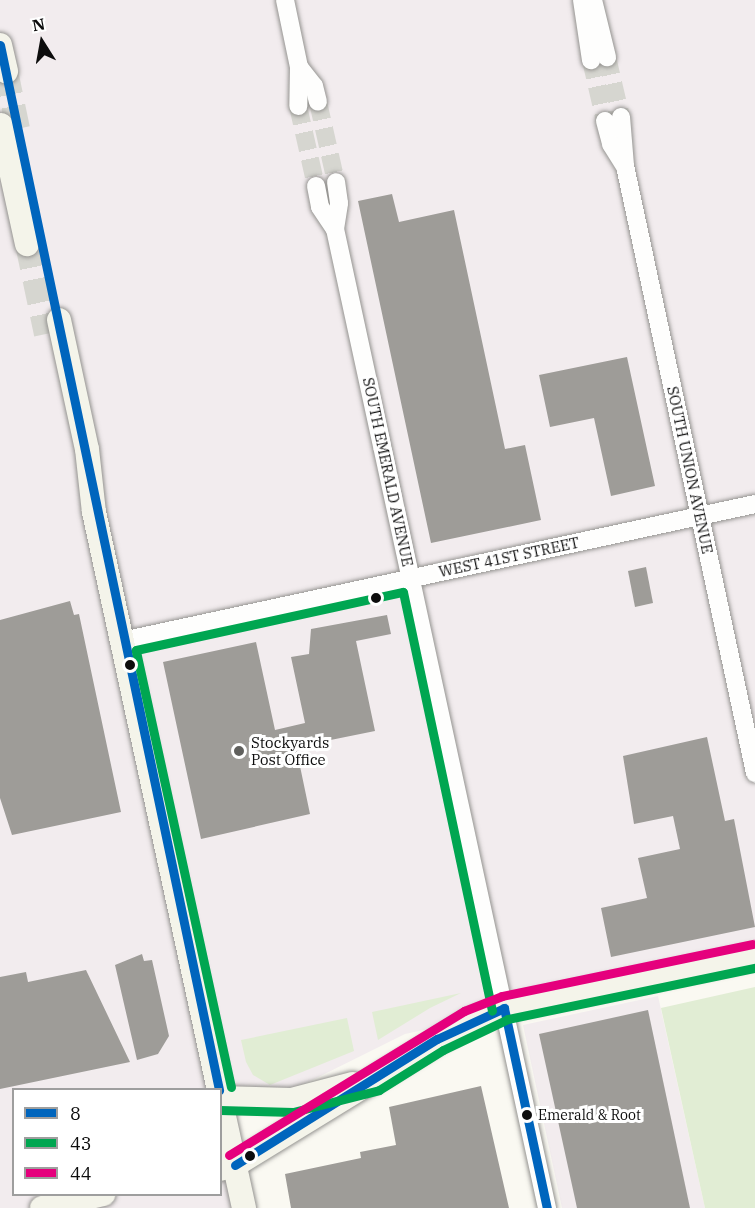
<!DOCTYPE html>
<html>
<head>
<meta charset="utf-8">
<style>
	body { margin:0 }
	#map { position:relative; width:755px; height:1208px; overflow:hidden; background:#faf9f2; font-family:"IBM Plex Serif",serif }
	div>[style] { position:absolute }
	.industrial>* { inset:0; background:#f2ecee }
	.green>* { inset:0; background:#e1edd4 }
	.building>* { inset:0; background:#9e9c98 }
	.street-tunnel>* { height:18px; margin-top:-9px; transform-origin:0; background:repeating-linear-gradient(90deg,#d6d6d0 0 18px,transparent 0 27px) }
	.secondary-tunnel>* { height:24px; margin-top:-12px; transform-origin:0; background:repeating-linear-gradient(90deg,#d6d6d0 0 24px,transparent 0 36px) }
	.roads { filter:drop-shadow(0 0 2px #949390) drop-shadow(0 0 2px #949390) }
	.street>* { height:18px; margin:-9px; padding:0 9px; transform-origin:9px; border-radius:9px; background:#fefefd }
	.secondary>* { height:24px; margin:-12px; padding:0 12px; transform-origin:12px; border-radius:12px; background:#f4f4ea }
	.bus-1>* { height:9px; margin:-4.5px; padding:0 4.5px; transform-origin:4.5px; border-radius:4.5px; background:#0065bd }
	.bus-2>* { height:9px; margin:-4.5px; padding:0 4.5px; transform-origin:4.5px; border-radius:4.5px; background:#00a651 }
	.bus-3>* { height:9px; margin:-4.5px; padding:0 4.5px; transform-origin:4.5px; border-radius:4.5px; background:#e5007d }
	.dots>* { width:16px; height:16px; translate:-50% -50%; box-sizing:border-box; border:3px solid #fff; border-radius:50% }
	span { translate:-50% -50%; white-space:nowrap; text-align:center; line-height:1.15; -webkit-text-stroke:6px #fff; paint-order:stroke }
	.bus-label { font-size:14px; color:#0d0d0d }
	.left { translate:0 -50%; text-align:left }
	.street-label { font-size:15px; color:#0d0d0d }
	.poi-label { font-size:15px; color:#0d0d0d }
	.legend { position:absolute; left:12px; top:1088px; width:210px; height:108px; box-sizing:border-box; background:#fff; border:2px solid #9e9e9e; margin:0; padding:8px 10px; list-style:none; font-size:18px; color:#0d0d0d }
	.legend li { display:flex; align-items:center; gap:12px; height:30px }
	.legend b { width:30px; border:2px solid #9e9e9e }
	.north { position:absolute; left:12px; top:12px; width:60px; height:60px; -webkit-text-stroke:4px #fff; paint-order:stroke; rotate:349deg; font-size:16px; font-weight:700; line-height:24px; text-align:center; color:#0d0d0d }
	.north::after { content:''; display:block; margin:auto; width:21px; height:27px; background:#0d0d0d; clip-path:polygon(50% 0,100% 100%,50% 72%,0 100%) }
</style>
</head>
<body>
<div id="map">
	<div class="industrial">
		<i style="clip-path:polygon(evenodd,0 0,755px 0,755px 959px,405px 1034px,226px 1123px,243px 1208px,0 1208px,0 0,14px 1090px,220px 1090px,220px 1194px,14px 1194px,14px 1090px)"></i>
		<i style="clip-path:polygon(658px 996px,705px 1208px,562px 1208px,523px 1025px)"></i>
	</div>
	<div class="green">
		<i style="clip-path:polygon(755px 987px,755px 1208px,705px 1208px,661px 1008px)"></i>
		<i style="clip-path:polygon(461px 993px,430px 1008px,378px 1040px,372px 1012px)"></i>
		<i style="clip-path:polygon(347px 1018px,354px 1051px,270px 1085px,253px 1075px,246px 1062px,241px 1040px)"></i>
	</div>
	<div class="building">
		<i style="clip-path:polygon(392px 194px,399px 222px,454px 210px,505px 449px,525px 445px,541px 520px,431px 543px,358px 201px)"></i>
		<i style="clip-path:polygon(627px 357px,655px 486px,611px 496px,594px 418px,550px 427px,539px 375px)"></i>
		<i style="clip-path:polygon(646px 567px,653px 603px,635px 607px,628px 571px)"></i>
		<i style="clip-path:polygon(70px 601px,74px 615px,79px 614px,121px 812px,12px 835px,0 798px,0 620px)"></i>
		<i style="clip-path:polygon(387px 615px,391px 634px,356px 641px,375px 731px,296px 747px,310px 814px,201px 839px,163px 662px,256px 642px,275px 730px,305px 723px,291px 657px,309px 654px,311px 629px)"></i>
		<i style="clip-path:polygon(707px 737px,725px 821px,734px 819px,755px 927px,611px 957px,601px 908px,647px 898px,638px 858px,680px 849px,673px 816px,634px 824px,623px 756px)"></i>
		<i style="clip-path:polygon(142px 954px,144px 961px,152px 960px,169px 1036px,158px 1054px,137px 1060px,115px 965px)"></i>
		<i style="clip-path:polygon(86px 970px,130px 1062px,0 1089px,0 977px,26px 972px,28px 982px)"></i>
		<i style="clip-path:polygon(648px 1010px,690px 1208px,577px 1208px,539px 1034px)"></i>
		<i style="clip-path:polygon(481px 1086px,509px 1208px,291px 1208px,285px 1174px,361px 1158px,360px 1152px,396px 1145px,389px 1107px)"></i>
	</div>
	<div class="street-tunnel">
		<i style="left:607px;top:57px;width:62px;rotate:76.9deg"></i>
		<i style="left:591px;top:60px;width:63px;rotate:77.1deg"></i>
		<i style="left:318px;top:102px;width:82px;rotate:77.3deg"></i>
		<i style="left:298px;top:106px;width:82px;rotate:77.3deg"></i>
	</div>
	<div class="secondary-tunnel">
		<i style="left:6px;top:71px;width:59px;rotate:78.3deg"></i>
		<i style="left:27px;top:244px;width:92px;rotate:78.1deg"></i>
	</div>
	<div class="roads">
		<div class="street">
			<i style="left:285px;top:0;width:68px;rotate:78.2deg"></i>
			<i style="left:299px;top:67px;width:39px;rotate:91deg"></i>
			<i style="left:582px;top:0;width:61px;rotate:81.5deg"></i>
			<i style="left:593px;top:0;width:59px;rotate:76.2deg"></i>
			<i style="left:299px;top:67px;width:24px;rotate:52deg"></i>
			<i style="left:314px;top:86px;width:16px;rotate:76deg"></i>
			<i style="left:621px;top:117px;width:49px;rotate:85.3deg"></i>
			<i style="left:625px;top:166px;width:621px;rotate:77.91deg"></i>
			<i style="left:605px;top:121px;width:24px;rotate:75deg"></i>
			<i style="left:611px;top:144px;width:26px;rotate:58deg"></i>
			<i style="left:316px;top:186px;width:21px;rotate:79deg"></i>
			<i style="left:320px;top:207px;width:27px;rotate:56deg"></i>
			<i style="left:335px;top:229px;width:1002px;rotate:77.78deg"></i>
			<i style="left:335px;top:229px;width:26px;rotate:-81deg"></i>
			<i style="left:339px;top:203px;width:21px;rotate:-98deg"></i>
			<i style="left:122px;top:641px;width:648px;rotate:-12.21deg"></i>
		</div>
		<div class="secondary">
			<i style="left:0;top:45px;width:27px;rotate:77deg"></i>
			<i style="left:1px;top:125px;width:122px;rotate:77.7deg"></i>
			<i style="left:59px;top:320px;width:132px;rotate:77.8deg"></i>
			<i style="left:87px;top:449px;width:63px;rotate:83.7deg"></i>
			<i style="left:94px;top:512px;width:591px;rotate:77.8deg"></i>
			<i style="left:220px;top:1098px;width:71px;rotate:1.6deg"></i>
			<i style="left:291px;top:1100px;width:64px;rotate:-14.5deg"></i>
			<i style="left:220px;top:1098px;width:113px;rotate:77.7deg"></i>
			<i style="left:220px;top:1169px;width:16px;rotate:-15deg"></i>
			<i style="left:235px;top:1165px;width:273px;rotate:-31.5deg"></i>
			<i style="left:468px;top:1022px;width:39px;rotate:-21deg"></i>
			<i style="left:504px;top:1008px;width:256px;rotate:-11.7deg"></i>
			<i style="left:42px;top:1208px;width:63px;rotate:-12.9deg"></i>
		</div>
	</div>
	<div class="bus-1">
		<i style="left:0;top:45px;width:1068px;rotate:78.16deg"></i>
		<i style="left:504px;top:1008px;width:205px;rotate:77.9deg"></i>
		<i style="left:235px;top:1165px;width:238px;rotate:-32deg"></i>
		<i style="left:437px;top:1039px;width:74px;rotate:-24.8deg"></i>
	</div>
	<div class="bus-2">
		<i style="left:231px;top:1087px;width:447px;rotate:-102.3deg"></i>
		<i style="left:136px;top:650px;width:273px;rotate:-12.3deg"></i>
		<i style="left:403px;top:592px;width:428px;rotate:78deg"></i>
		<i style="left:220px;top:1110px;width:73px;rotate:1.6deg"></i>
		<i style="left:293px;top:1112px;width:89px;rotate:-14.3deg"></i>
		<i style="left:379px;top:1090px;width:75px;rotate:-32deg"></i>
		<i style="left:443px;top:1050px;width:72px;rotate:-25.5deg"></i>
		<i style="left:508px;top:1019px;width:252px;rotate:-11.7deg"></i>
	</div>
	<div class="bus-3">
		<i style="left:229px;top:1155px;width:276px;rotate:-31.5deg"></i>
		<i style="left:464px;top:1011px;width:41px;rotate:-21.5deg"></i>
		<i style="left:502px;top:996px;width:256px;rotate:-11.7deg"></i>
	</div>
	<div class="dots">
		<i style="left:376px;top:598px;background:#0d0d0d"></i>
		<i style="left:130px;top:665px;background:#0d0d0d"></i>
		<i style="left:239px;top:751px;background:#60605d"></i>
		<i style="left:527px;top:1115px;background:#0d0d0d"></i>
		<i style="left:250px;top:1156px;background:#0d0d0d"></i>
	</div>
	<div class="bus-label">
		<span class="left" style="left:538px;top:1115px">Emerald &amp; Root</span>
	</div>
	<div class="street-label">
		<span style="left:690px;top:470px;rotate:78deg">SOUTH UNION AVENUE</span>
		<span style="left:388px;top:472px;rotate:78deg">SOUTH EMERALD AVENUE</span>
		<span style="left:509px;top:557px;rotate:-12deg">WEST 41ST STREET</span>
	</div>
	<div class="poi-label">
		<span class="left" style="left:251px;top:751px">Stockyards<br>Post Office</span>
	</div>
	<ul class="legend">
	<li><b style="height:8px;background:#0065bd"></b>8</li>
	<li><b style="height:8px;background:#00a651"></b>43</li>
	<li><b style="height:8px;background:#e5007d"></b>44</li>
	</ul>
	<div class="north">N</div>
</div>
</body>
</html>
